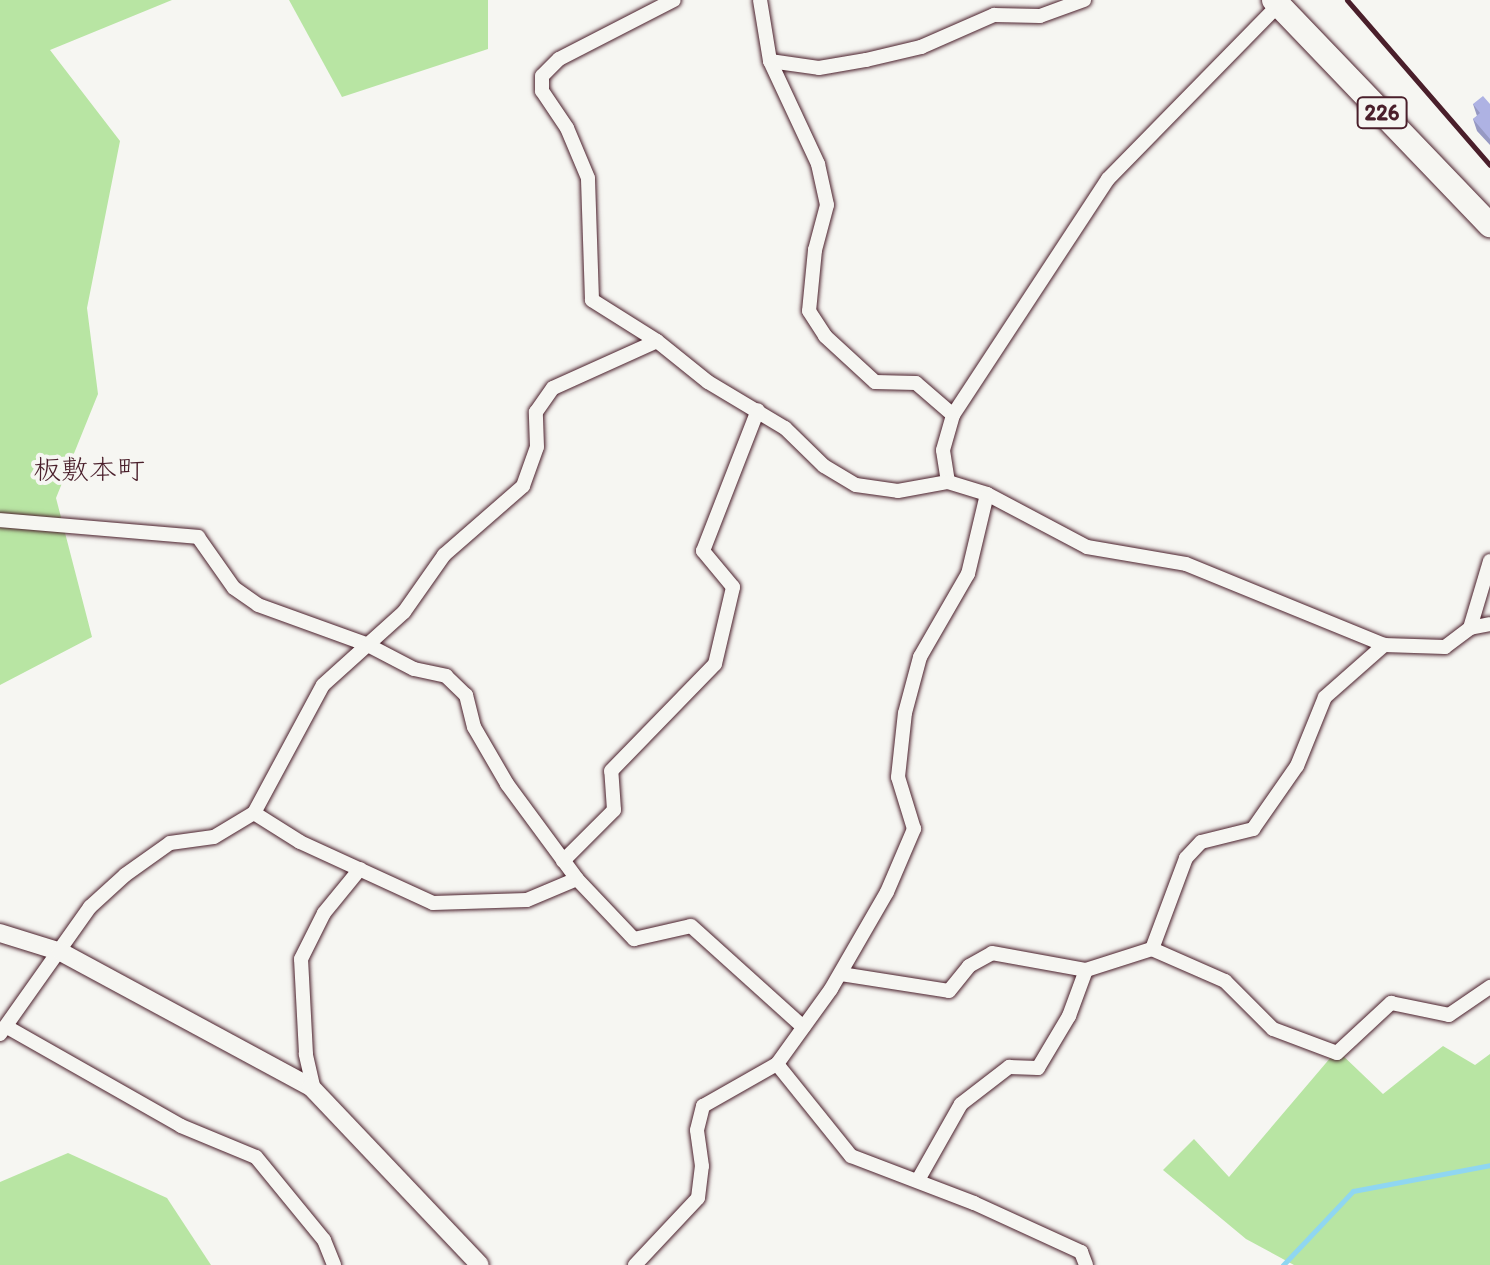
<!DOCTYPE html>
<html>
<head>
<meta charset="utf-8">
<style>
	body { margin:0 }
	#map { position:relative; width:1490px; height:1265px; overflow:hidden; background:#f6f6f2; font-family:Itim,"Klee One",sans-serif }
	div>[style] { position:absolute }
	.green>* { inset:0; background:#b8e5a3 }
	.stream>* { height:5px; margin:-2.5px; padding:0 2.5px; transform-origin:2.5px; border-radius:2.5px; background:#8fd6f1 }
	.roads { filter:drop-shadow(0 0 2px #4a1f2b) drop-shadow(0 0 2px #4a1f2b) }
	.minor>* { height:14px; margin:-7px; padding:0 7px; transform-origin:7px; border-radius:7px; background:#f6f6f2 }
	.tertiary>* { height:18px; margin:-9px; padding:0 9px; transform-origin:9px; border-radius:9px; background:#f6f6f2 }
	.trunk>* { height:24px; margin:-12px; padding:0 12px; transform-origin:12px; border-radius:12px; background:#f6f6f2 }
	.rail>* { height:5px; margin:-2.5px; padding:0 2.5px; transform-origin:2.5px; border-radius:2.5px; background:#4a1f2b }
	.wall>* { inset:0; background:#9699c3 }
	.building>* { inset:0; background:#aeb2e3 }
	span { translate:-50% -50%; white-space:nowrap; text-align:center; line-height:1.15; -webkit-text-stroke:8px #f6f6f2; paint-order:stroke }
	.shield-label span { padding:2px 6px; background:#f6f6f2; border:2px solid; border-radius:6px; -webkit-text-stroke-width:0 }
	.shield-label { font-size:22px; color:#4a1f2b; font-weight:700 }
	.quarter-label { font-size:28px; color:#4a1f2b }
</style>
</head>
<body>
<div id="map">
	<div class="green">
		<i style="clip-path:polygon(0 0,172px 0,50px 50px,120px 141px,87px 308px,98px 394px,56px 498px,92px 637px,0 685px)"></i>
		<i style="clip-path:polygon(289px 0,488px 0,488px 49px,342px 97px)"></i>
		<i style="clip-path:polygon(1443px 1046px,1475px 1065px,1490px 1054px,1490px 1265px,1294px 1265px,1246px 1239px,1163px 1170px,1194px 1139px,1229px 1177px,1337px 1050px,1383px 1094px)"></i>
		<i style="clip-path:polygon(68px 1153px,167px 1198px,211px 1265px,0 1265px,0 1182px)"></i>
	</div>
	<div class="stream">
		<i style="left:1283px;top:1265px;width:102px;rotate:-46.6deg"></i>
		<i style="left:1353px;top:1191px;width:139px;rotate:-10.7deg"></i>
	</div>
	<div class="roads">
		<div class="minor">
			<i style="left:760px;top:0;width:62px;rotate:80.7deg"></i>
			<i style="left:770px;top:61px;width:114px;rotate:65deg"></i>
			<i style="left:818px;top:164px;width:42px;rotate:77.6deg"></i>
			<i style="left:827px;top:205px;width:47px;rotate:104.9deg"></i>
			<i style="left:815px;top:250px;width:61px;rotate:95.6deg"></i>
			<i style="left:809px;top:311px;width:30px;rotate:57deg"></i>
			<i style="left:825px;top:336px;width:68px;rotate:42.6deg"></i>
			<i style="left:875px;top:382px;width:41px;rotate:1.4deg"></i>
			<i style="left:916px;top:383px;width:49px;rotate:40.9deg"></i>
			<i style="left:770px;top:61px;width:49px;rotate:8.1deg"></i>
			<i style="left:819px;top:68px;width:48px;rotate:-9.7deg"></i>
			<i style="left:866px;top:60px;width:57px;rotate:-13.3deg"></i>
			<i style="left:921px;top:47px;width:80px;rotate:-23.7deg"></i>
			<i style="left:994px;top:15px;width:46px;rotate:1.2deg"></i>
			<i style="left:1040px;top:16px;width:47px;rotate:-20deg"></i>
			<i style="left:657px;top:341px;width:77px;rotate:-147.8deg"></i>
			<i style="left:592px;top:300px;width:122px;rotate:-91.9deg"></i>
			<i style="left:588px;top:178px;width:54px;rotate:-112.8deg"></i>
			<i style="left:567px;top:128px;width:45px;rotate:-124deg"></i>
			<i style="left:542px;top:91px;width:15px;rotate:-90deg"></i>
			<i style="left:542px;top:76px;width:24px;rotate:-45deg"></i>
			<i style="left:559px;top:59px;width:129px;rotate:-27.2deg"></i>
			<i style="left:948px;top:482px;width:32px;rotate:-99deg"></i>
			<i style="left:943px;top:450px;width:36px;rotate:-74deg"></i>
			<i style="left:953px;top:415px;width:282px;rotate:-56.7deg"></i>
			<i style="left:1108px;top:179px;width:250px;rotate:-45.6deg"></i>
			<i style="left:0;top:520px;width:199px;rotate:4.9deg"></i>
			<i style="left:198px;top:537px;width:62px;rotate:54.8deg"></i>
			<i style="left:234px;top:588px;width:29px;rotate:35deg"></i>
			<i style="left:258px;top:605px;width:115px;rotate:19.9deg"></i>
			<i style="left:366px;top:644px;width:54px;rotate:27.5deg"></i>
			<i style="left:414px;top:669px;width:33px;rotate:12deg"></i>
			<i style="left:446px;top:676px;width:28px;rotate:44deg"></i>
			<i style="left:466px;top:695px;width:33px;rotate:76deg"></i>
			<i style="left:474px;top:727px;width:66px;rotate:59.9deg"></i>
			<i style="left:507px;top:784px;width:118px;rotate:53.6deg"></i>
			<i style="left:577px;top:879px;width:83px;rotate:46.5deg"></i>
			<i style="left:634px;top:939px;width:58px;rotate:-12.8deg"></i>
			<i style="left:691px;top:926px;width:151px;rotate:42deg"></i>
			<i style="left:1470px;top:628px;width:70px;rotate:-73.4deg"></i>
			<i style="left:254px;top:813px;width:54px;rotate:32.2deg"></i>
			<i style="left:300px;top:842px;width:146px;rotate:24.6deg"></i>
			<i style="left:433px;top:903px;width:94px;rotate:-1.8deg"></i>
			<i style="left:527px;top:900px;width:54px;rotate:-22.8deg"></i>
			<i style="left:563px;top:861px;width:72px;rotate:-45deg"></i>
			<i style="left:614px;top:810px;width:39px;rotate:-94deg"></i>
			<i style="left:611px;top:771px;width:149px;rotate:-45.8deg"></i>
			<i style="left:715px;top:664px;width:79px;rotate:-76.8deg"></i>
			<i style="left:733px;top:587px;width:47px;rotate:-129.8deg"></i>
			<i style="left:703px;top:551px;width:151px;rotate:-68.7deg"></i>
			<i style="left:1152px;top:949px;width:80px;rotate:23.7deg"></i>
			<i style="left:1225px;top:981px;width:68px;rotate:45deg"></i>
			<i style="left:1273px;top:1029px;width:68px;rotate:20.6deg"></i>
			<i style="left:1337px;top:1053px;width:74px;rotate:-42.8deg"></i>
			<i style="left:1391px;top:1003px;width:59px;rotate:11.7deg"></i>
			<i style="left:1449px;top:1015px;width:50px;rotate:-34.3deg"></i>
			<i style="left:841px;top:974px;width:109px;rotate:8.9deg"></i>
			<i style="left:949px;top:991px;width:32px;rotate:-51deg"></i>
			<i style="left:969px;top:966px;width:26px;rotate:-29deg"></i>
			<i style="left:992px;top:953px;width:96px;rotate:10.3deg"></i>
			<i style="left:1086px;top:970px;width:69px;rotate:-17.7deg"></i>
			<i style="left:1152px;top:949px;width:97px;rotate:-69.5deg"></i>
			<i style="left:1186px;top:858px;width:22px;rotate:-47deg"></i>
			<i style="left:1201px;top:842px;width:54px;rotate:-14deg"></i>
			<i style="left:1253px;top:829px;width:77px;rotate:-55.1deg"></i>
			<i style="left:1297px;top:766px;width:74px;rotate:-67.9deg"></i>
			<i style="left:1325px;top:697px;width:79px;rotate:-41.4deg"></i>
			<i style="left:7px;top:1027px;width:200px;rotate:29.6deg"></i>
			<i style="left:181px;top:1126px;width:81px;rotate:22.5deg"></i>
			<i style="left:256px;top:1157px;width:107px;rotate:50.7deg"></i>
			<i style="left:324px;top:1240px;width:27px;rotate:68deg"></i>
			<i style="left:0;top:1034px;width:156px;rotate:-54.7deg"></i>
			<i style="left:90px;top:907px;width:47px;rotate:-42.4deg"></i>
			<i style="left:125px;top:875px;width:55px;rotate:-35.4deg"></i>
			<i style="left:170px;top:843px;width:44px;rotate:-7.8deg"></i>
			<i style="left:214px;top:837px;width:47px;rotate:-31deg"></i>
			<i style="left:254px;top:813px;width:145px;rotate:-61.7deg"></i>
			<i style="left:323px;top:685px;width:109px;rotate:-42deg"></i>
			<i style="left:404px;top:612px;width:70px;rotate:-54.9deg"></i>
			<i style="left:444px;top:555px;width:105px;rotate:-41.1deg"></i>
			<i style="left:523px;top:486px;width:41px;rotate:-70.3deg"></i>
			<i style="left:537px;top:447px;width:35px;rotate:-92deg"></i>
			<i style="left:536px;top:412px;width:29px;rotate:-55deg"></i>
			<i style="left:553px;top:388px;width:114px;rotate:-24.3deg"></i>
			<i style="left:657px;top:341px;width:65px;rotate:38.8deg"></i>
			<i style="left:708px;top:382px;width:90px;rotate:30.9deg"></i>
			<i style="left:785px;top:428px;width:54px;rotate:44.3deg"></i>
			<i style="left:824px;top:466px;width:37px;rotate:31deg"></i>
			<i style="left:856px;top:485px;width:42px;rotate:8.1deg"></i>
			<i style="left:898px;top:491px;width:51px;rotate:-10.2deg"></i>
			<i style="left:948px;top:482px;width:41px;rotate:17.1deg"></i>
			<i style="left:987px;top:494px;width:113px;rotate:27.9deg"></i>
			<i style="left:1087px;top:547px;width:100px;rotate:9.7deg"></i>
			<i style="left:1186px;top:564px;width:214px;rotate:22.2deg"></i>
			<i style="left:1384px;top:645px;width:61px;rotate:1.9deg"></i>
			<i style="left:1445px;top:647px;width:31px;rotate:-37deg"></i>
			<i style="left:1470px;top:628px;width:20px;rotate:-11deg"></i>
			<i style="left:777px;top:1064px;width:118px;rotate:51.2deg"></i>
			<i style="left:851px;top:1156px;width:132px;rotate:20.9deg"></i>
			<i style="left:974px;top:1203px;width:118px;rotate:24.6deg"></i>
			<i style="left:1081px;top:1252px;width:14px;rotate:69deg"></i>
			<i style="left:314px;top:1090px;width:37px;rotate:-103deg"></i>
			<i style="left:306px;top:1054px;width:95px;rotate:-93deg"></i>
			<i style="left:301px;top:959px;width:51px;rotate:-63.4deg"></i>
			<i style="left:324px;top:913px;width:57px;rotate:-50.7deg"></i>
			<i style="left:918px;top:1180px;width:87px;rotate:-60.5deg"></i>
			<i style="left:961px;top:1104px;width:61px;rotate:-37.6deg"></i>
			<i style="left:1009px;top:1067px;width:29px;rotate:2deg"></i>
			<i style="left:1038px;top:1068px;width:61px;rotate:-59.2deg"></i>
			<i style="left:1069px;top:1016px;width:49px;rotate:-69.7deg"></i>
			<i style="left:635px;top:1265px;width:92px;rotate:-46.8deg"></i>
			<i style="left:698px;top:1198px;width:32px;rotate:-83deg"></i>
			<i style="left:702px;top:1166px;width:36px;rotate:-98deg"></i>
			<i style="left:697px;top:1130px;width:25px;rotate:-76deg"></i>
			<i style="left:703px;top:1106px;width:85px;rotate:-29.6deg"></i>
			<i style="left:777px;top:1064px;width:92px;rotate:-54.2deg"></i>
			<i style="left:831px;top:989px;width:112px;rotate:-60deg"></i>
			<i style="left:887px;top:892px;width:69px;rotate:-66.8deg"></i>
			<i style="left:914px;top:829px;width:54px;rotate:-107.1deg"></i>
			<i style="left:898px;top:777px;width:64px;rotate:-83.8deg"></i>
			<i style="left:905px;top:713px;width:58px;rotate:-75deg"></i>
			<i style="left:920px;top:657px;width:96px;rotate:-60deg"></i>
			<i style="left:968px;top:574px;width:82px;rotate:-76.6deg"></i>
		</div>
		<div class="tertiary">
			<i style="left:0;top:933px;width:64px;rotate:17.3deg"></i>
			<i style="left:61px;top:952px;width:284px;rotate:28.4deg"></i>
			<i style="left:311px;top:1087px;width:245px;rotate:46.5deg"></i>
		</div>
		<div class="trunk">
			<i style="left:1274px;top:0;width:312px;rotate:46.2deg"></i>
		</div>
	</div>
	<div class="rail">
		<i style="left:1347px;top:0;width:218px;rotate:49.1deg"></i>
	</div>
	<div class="wall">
		<i style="clip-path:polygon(1473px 104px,1490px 104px,1490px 145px,1477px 131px,1473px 119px,1477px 116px)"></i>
	</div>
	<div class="building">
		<i style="clip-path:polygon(1483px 96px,1490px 104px,1490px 139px,1473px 119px,1480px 113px,1473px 104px)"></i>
	</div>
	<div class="shield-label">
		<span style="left:1382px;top:113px">226</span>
	</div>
	<div class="quarter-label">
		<span style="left:89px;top:469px">板敷本町</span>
	</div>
</div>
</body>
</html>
